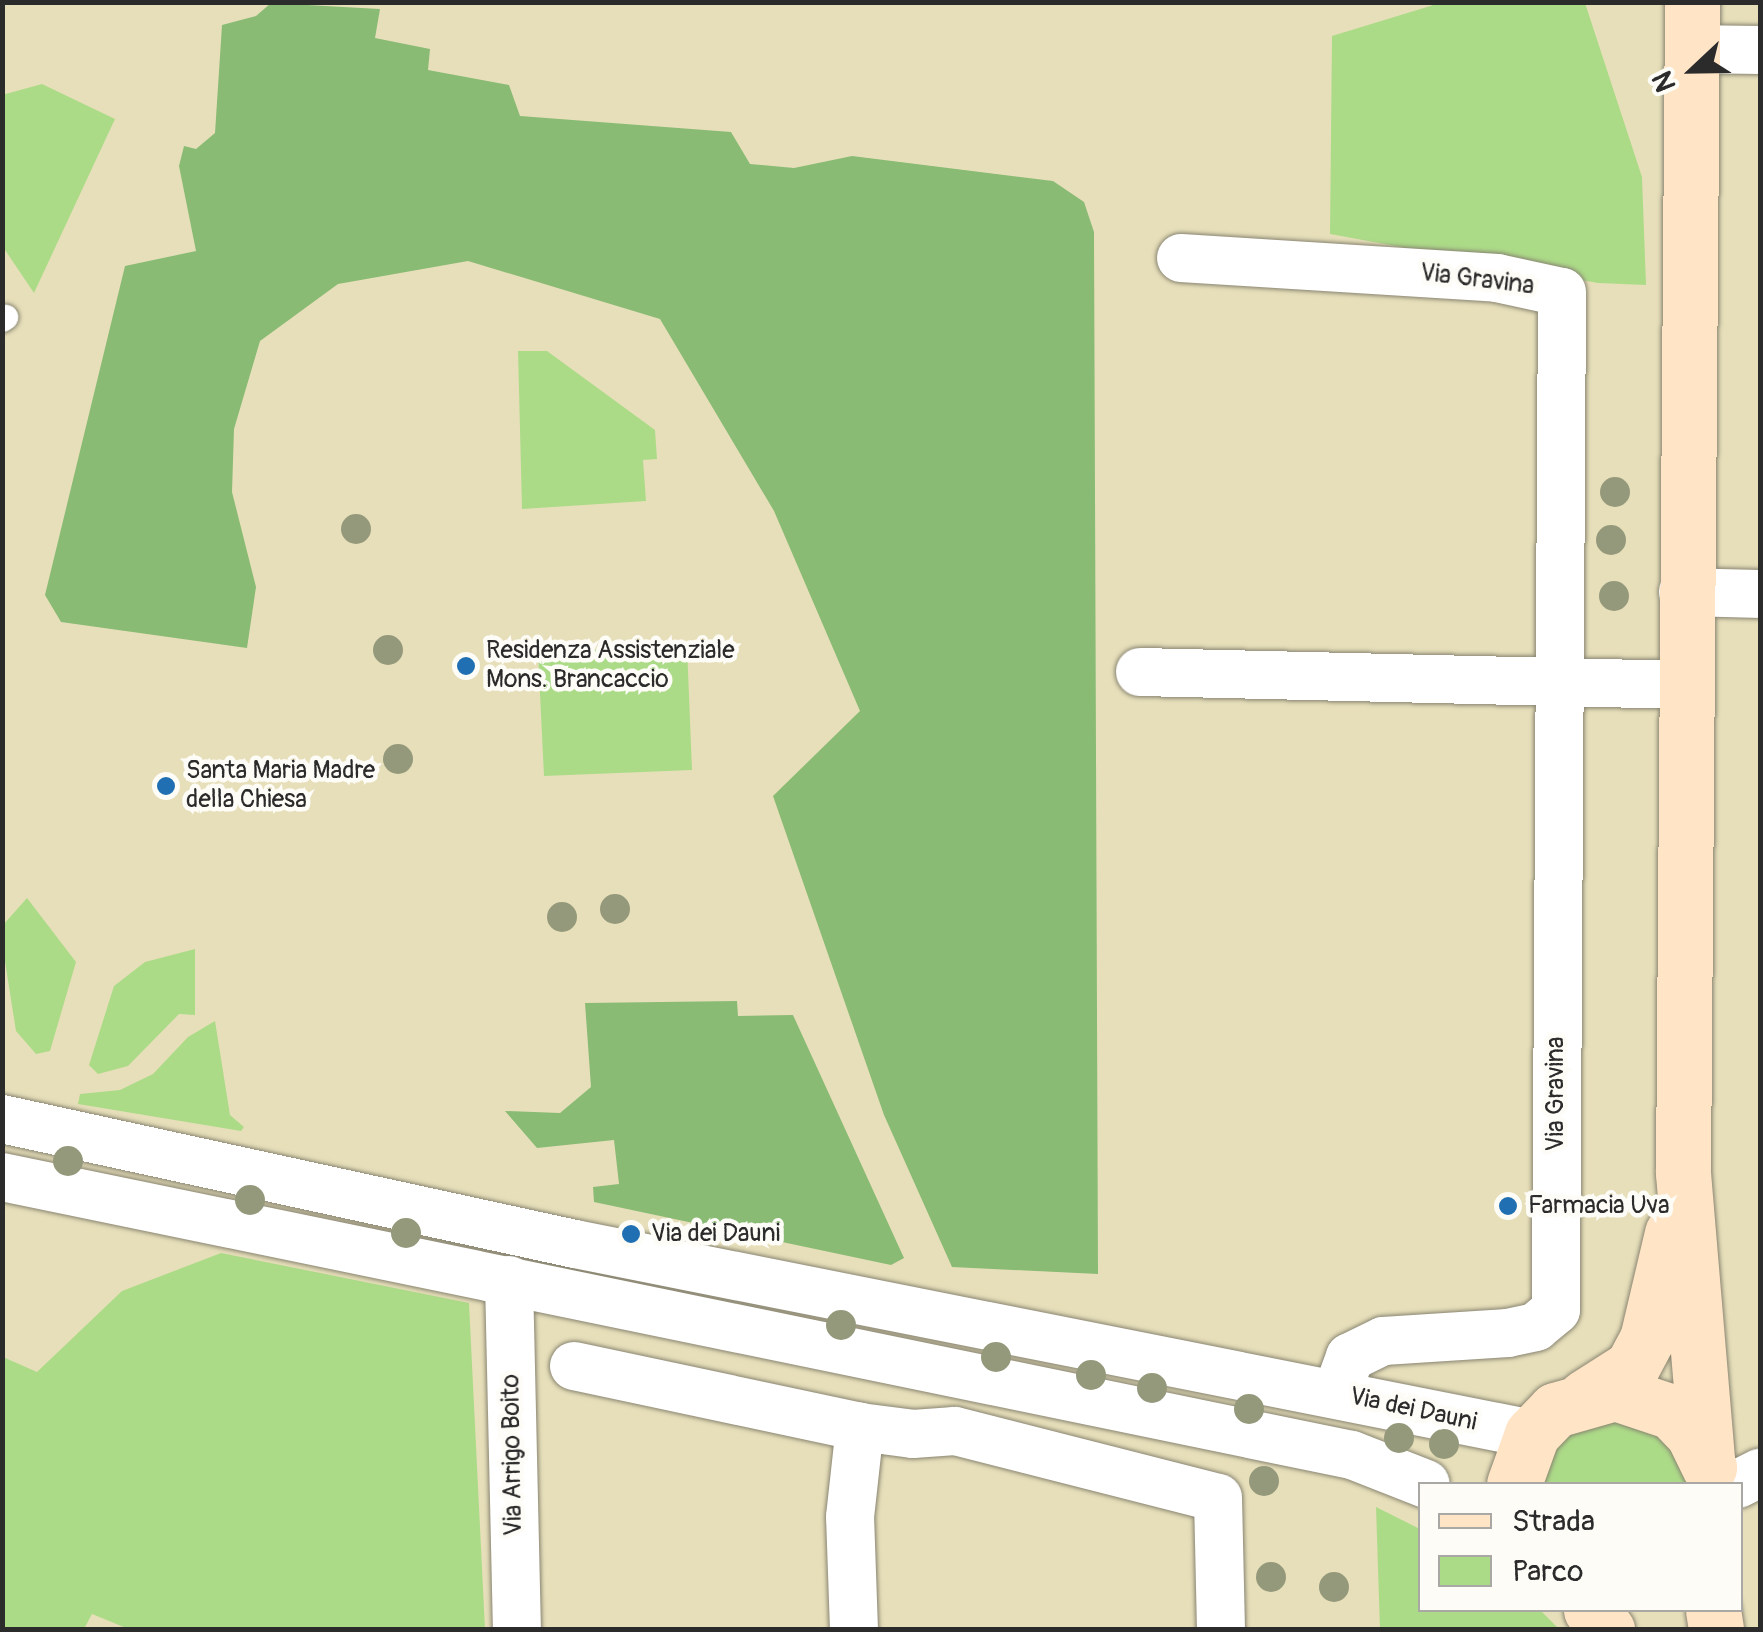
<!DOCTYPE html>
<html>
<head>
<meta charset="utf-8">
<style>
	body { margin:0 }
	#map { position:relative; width:1763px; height:1632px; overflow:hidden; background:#e7dfba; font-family:Pangolin,sans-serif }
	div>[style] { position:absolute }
	.green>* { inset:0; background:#acdb88 }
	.forest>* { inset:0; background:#89bb74 }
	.roads { filter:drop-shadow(0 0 2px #898572) drop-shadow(0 0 2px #898572) }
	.lane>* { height:25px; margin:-12.5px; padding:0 12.5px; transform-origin:12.5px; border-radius:12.5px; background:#fff }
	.street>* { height:48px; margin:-24px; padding:0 24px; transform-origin:24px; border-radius:24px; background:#fff }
	.secondary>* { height:55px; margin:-27.5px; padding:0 27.5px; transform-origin:27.5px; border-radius:27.5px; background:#ffe4c6 }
	.trees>* { width:30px; height:30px; margin:-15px; border-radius:50%; background:#95997b }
	.dots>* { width:28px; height:28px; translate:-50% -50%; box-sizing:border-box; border:5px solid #fdfcf7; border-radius:50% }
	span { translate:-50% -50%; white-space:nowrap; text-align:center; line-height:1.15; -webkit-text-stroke:9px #fdfcf7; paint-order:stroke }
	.street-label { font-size:25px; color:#2b2b2b }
	.poi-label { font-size:25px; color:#2b2b2b }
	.left { translate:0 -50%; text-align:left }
	.frame { position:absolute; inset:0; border:5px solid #2b2b2b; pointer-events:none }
	.legend { position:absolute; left:1418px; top:1482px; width:325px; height:130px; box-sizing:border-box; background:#fdfcf7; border:2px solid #a9a8a5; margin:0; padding:12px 18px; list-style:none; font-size:30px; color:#2b2b2b }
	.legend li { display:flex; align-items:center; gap:20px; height:50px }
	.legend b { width:50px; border:2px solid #a9a8a5 }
	.north { position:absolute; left:1643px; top:20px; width:100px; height:100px; -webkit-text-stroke:8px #fdfcf7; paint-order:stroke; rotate:248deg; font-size:28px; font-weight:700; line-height:40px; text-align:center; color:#2b2b2b }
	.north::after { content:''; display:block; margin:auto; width:35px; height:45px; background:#2b2b2b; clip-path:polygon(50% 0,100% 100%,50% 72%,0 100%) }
</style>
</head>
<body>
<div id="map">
	<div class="green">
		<i style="clip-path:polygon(1440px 3px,1585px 3px,1642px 177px,1646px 285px,1598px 283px,1330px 234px,1332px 36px)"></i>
		<i style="clip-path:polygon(42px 84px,115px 119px,34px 293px,3px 247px,2px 95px)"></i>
		<i style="clip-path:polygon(518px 351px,547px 351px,655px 430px,657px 459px,643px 460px,646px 501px,522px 509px)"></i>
		<i style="clip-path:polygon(687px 646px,692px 770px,544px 776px,538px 652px)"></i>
		<i style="clip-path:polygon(27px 898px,76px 962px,50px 1051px,36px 1054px,16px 1031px,3px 949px,3px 925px)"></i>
		<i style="clip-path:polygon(195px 949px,195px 1015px,179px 1014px,128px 1066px,98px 1074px,89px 1065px,114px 986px,145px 962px)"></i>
		<i style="clip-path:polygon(215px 1021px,230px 1115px,244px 1127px,241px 1131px,78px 1104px,80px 1094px,120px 1090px,153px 1074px,188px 1037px)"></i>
		<i style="clip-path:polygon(221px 1253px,469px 1303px,485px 1629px,131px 1630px,92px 1614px,84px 1629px,3px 1629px,3px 1357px,37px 1372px,122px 1291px)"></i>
		<i style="clip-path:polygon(1591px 1416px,1667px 1433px,1692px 1484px,1534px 1484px,1547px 1446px)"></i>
		<i style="clip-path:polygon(1376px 1507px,1420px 1529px,1420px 1610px,1540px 1610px,1559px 1629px,1380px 1629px)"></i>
	</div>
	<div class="forest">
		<i style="clip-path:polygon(271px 3px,380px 9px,375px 38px,430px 49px,428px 70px,509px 85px,520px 116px,731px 132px,750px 164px,794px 168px,852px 156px,1053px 181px,1084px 202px,1094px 232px,1098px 1274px,952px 1267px,884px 1115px,773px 796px,860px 711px,774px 511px,660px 319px,468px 261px,338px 284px,260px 341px,234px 429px,232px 492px,256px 587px,247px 648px,61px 622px,45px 595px,125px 266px,196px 251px,179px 166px,184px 146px,196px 149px,215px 133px,222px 25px,256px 16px)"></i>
		<i style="clip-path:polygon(737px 1001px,738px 1016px,793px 1015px,904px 1258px,891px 1265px,594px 1202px,593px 1187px,619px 1184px,614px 1140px,537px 1148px,505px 1111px,560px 1113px,591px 1087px,585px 1003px)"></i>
	</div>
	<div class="roads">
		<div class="lane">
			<i style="left:2px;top:319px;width:4px;rotate:-34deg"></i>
		</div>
		<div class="street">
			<i style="left:1691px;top:49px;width:69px;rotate:0.8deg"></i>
			<i style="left:1181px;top:258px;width:317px;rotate:3.6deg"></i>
			<i style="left:1497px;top:278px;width:66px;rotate:12.2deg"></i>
			<i style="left:1562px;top:292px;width:1018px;rotate:90.34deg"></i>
			<i style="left:1556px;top:1310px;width:26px;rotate:140deg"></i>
			<i style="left:1536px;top:1327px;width:29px;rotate:168deg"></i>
			<i style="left:1508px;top:1333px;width:125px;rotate:176.3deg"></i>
			<i style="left:1383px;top:1341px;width:37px;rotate:154deg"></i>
			<i style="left:1350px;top:1357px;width:40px;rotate:110.2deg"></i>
			<i style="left:1683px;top:592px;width:77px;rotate:1.5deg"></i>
			<i style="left:1140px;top:672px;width:543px;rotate:1.37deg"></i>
			<i style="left:2px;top:1119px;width:586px;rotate:12.31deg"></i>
			<i style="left:575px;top:1244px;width:976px;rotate:11.23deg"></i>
			<i style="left:2px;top:1177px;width:1378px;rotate:11.64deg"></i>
			<i style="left:1352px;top:1455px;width:79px;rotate:21.4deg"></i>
			<i style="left:509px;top:1280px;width:350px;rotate:88.7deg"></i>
			<i style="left:574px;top:1366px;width:292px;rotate:12deg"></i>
			<i style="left:860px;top:1427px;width:53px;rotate:7.5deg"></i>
			<i style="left:913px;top:1434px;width:42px;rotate:-4.1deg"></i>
			<i style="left:955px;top:1431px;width:271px;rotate:14.3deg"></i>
			<i style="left:1218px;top:1498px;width:132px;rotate:88.7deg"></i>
			<i style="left:1738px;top:1484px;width:25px;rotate:-27deg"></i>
			<i style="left:854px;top:1630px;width:113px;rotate:-92deg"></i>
			<i style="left:850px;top:1517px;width:91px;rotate:-83.7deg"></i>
		</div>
		<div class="secondary">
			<i style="left:1692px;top:2px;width:1171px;rotate:90.44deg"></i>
			<i style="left:1683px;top:1173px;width:289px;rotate:85.2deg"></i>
			<i style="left:1585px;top:1397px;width:56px;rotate:-32.6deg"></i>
			<i style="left:1632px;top:1367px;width:32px;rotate:-62deg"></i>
			<i style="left:1647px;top:1339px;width:109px;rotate:-76.7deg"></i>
			<i style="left:1514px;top:1484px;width:53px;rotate:-70.2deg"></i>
			<i style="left:1532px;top:1434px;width:33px;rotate:-46deg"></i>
			<i style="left:1555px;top:1410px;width:62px;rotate:-15.8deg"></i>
			<i style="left:1615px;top:1393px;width:60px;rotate:18.4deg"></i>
			<i style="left:1672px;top:1412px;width:30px;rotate:46deg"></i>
			<i style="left:1693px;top:1434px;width:37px;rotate:64deg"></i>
			<i style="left:1591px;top:1610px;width:26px;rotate:51deg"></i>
			<i style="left:1713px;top:1610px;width:20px;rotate:81deg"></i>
		</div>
	</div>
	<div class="trees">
		<i style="left:1615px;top:492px"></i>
		<i style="left:356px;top:529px"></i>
		<i style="left:1611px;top:540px"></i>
		<i style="left:1614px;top:596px"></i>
		<i style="left:388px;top:650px"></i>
		<i style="left:398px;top:759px"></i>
		<i style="left:615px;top:909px"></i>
		<i style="left:562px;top:917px"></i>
		<i style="left:68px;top:1161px"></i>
		<i style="left:250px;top:1200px"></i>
		<i style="left:406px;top:1233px"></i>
		<i style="left:841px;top:1325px"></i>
		<i style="left:996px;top:1357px"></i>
		<i style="left:1091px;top:1375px"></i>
		<i style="left:1152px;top:1388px"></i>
		<i style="left:1249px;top:1409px"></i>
		<i style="left:1399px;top:1438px"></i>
		<i style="left:1444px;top:1444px"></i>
		<i style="left:1264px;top:1481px"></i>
		<i style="left:1271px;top:1577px"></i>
		<i style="left:1334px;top:1587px"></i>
	</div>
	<div class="dots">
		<i style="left:466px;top:666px;background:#1f6fb2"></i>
		<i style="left:166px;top:786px;background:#1f6fb2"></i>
		<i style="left:1508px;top:1206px;background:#1f6fb2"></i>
		<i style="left:631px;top:1234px;background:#1f6fb2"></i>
	</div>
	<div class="street-label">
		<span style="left:1477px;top:280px;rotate:7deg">Via Gravina</span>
		<span style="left:1556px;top:1094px;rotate:-90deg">Via Gravina</span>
		<span style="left:1413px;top:1410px;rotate:12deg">Via dei Dauni</span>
		<span style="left:513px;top:1455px;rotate:-91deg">Via Arrigo Boito</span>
	</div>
	<div class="poi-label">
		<span class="left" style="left:486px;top:666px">Residenza Assistenziale<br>Mons. Brancaccio</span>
		<span class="left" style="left:186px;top:786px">Santa Maria Madre<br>della Chiesa</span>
		<span class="left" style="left:1528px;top:1206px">Farmacia Uva</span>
		<span class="left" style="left:651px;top:1234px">Via dei Dauni</span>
	</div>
	<div class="frame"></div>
	<ul class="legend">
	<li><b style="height:12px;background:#ffe4c6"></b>Strada</li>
	<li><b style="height:28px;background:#acdb88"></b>Parco</li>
	</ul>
	<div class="north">N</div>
</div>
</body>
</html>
